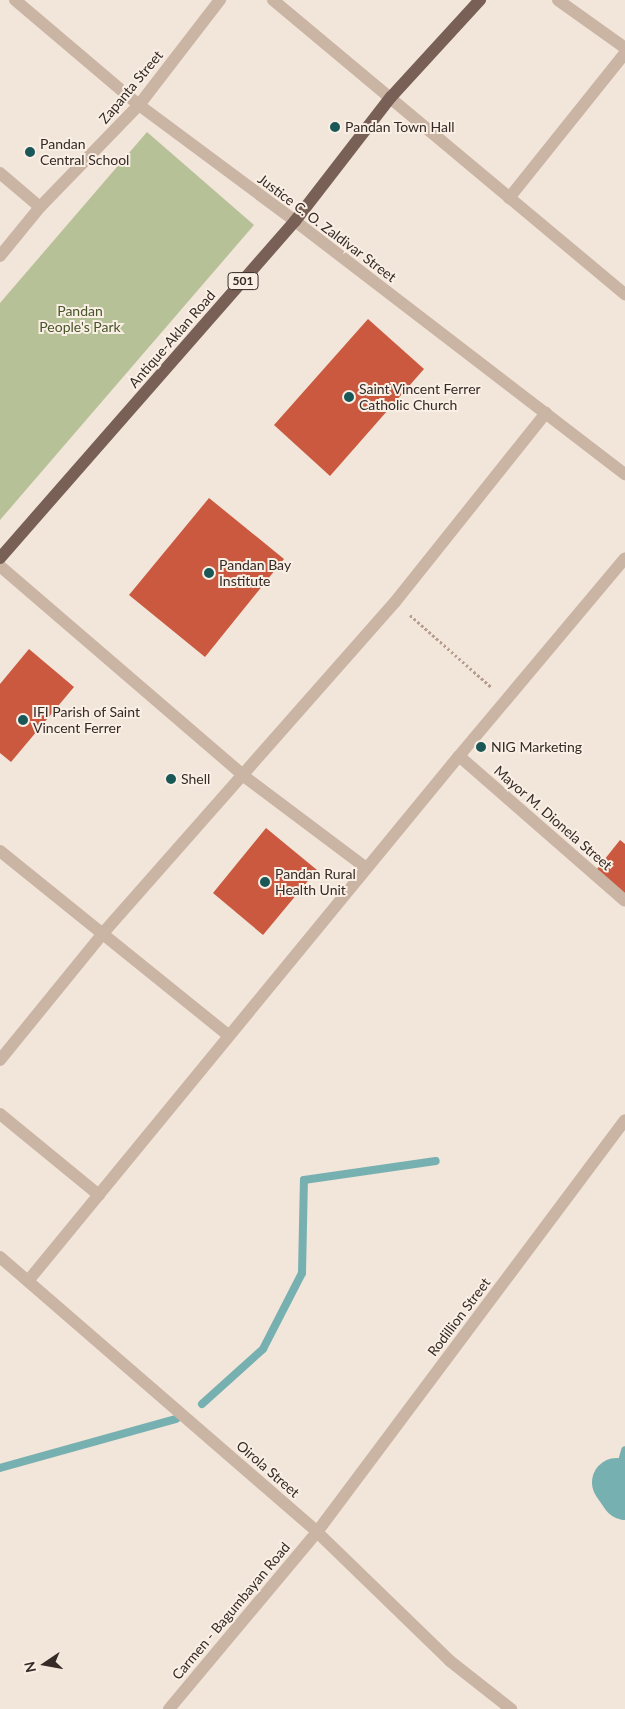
<!DOCTYPE html>
<html>
<head>
<meta charset="utf-8">
<style>
	body { margin:0 }
	#map { position:relative; width:625px; height:1709px; overflow:hidden; background:#f2e5d9; font-family:Lato,sans-serif }
	div>[style] { position:absolute }
	.green>* { inset:0; background:#b6c198 }
	.stream>* { height:8px; margin:-4px; padding:0 4px; transform-origin:4px; border-radius:4px; background:#77b0b0 }
	.river>* { height:49px; margin:-24.5px; padding:0 24.5px; transform-origin:24.5px; border-radius:24.5px; background:#77b0b0 }
	.building>* { inset:0; background:#ca593f }
	.path>* { height:3px; margin-top:-1.5px; transform-origin:0; background:repeating-linear-gradient(90deg,#b69e8f 0 2.5px,transparent 0 5px) }
	.service>* { height:12px; margin:-6px; padding:0 6px; transform-origin:6px; border-radius:6px; background:#cab4a4 }
	.minor>* { height:12px; margin:-6px; padding:0 6px; transform-origin:6px; border-radius:6px; background:#cab4a4 }
	.tertiary>* { height:12px; margin:-6px; padding:0 6px; transform-origin:6px; border-radius:6px; background:#cab4a4 }
	.primary>* { height:12px; margin:-6px; padding:0 6px; transform-origin:6px; border-radius:6px; background:#786057 }
	.dots>* { width:14px; height:14px; translate:-50% -50%; box-sizing:border-box; border:2px solid #faefe5; border-radius:50% }
	span { translate:-50% -50%; white-space:nowrap; text-align:center; line-height:1.15; -webkit-text-stroke:4px #faefe5; paint-order:stroke }
	.shield-label span { padding:1px 4px; background:#faefe5; border:1px solid; border-radius:4px; -webkit-text-stroke-width:0 }
	.shield-label { font-size:12px; color:#362a26; font-weight:700 }
	.street-label { font-size:14px; color:#362a26 }
	.poi-label { font-size:14px; color:#362a26 }
	.left { translate:0 -50%; text-align:left }
	.park-label { font-size:14px; color:#475529 }
	.north { position:absolute; left:20px; top:1639px; width:50px; height:50px; -webkit-text-stroke:4px #faefe5; paint-order:stroke; rotate:258deg; font-size:14px; font-weight:700; line-height:20px; text-align:center; color:#362a26 }
	.north::after { content:''; display:block; margin:auto; width:18px; height:22px; background:#362a26; clip-path:polygon(50% 0,100% 100%,50% 72%,0 100%) }
</style>
</head>
<body>
<div id="map">
	<div class="green">
		<i style="clip-path:polygon(147px 132px,254px 225px,0 520px,0 303px)"></i>
	</div>
	<div class="stream">
		<i style="left:202px;top:1404px;width:82px;rotate:-42deg"></i>
		<i style="left:263px;top:1349px;width:85px;rotate:-62.8deg"></i>
		<i style="left:302px;top:1273px;width:93px;rotate:-88.8deg"></i>
		<i style="left:304px;top:1180px;width:133px;rotate:-8.2deg"></i>
		<i style="left:0;top:1468px;width:183px;rotate:-15.6deg"></i>
		<i style="left:616px;top:1482px;width:33px;rotate:-74deg"></i>
	</div>
	<div class="river">
		<i style="left:616px;top:1482px;width:16px;rotate:55deg"></i>
	</div>
	<div class="building">
		<i style="clip-path:polygon(368px 319px,424px 369px,330px 476px,274px 425px)"></i>
		<i style="clip-path:polygon(209px 498px,284px 559px,205px 657px,129px 595px)"></i>
		<i style="clip-path:polygon(29px 649px,74px 687px,11px 762px,0 753px,0 684px)"></i>
		<i style="clip-path:polygon(266px 828px,317px 870px,263px 935px,213px 893px)"></i>
		<i style="clip-path:polygon(620px 840px,625px 844px,625px 894px,597px 869px)"></i>
	</div>
	<div class="path">
		<i style="left:410px;top:615px;width:108px;rotate:41.6deg"></i>
	</div>
	<div class="service">
		<i style="left:0;top:173px;width:52px;rotate:40.4deg"></i>
	</div>
	<div class="minor">
		<i style="left:273px;top:0;width:459px;rotate:39.9deg"></i>
		<i style="left:558px;top:0;width:82px;rotate:35.6deg"></i>
		<i style="left:509px;top:198px;width:186px;rotate:-51.3deg"></i>
		<i style="left:295px;top:221px;width:416px;rotate:37.5deg"></i>
		<i style="left:0;top:256px;width:63px;rotate:-50.8deg"></i>
		<i style="left:40px;top:207px;width:142px;rotate:-45.9deg"></i>
		<i style="left:139px;top:105px;width:133px;rotate:-52.4deg"></i>
		<i style="left:0;top:566px;width:323px;rotate:40.7deg"></i>
		<i style="left:245px;top:777px;width:150px;rotate:36.9deg"></i>
		<i style="left:459px;top:756px;width:258px;rotate:-50deg"></i>
		<i style="left:0;top:851px;width:293px;rotate:38.9deg"></i>
		<i style="left:0;top:1060px;width:165px;rotate:-50.9deg"></i>
		<i style="left:104px;top:932px;width:440px;rotate:-48.6deg"></i>
		<i style="left:395px;top:602px;width:242px;rotate:-51.4deg"></i>
		<i style="left:0;top:1114px;width:128px;rotate:39.3deg"></i>
		<i style="left:0;top:1257px;width:420px;rotate:40.9deg"></i>
		<i style="left:317px;top:1532px;width:185px;rotate:44.1deg"></i>
		<i style="left:450px;top:1661px;width:78px;rotate:38.2deg"></i>
		<i style="left:28px;top:1281px;width:679px;rotate:-50.62deg"></i>
		<i style="left:459px;top:756px;width:220px;rotate:41.1deg"></i>
		<i style="left:169px;top:1709px;width:231px;rotate:-50.1deg"></i>
		<i style="left:317px;top:1532px;width:514px;rotate:-53.22deg"></i>
	</div>
	<div class="tertiary">
		<i style="left:15px;top:0;width:162px;rotate:40.3deg"></i>
		<i style="left:139px;top:105px;width:194px;rotate:36.6deg"></i>
	</div>
	<div class="primary">
		<i style="left:0;top:558px;width:448px;rotate:-48.8deg"></i>
		<i style="left:295px;top:221px;width:157px;rotate:-52.3deg"></i>
		<i style="left:391px;top:97px;width:132px;rotate:-47.5deg"></i>
	</div>
	<div class="dots">
		<i style="left:335px;top:127px;background:#1a5858"></i>
		<i style="left:30px;top:152px;background:#1a5858"></i>
		<i style="left:349px;top:397px;background:#1a5858"></i>
		<i style="left:209px;top:573px;background:#1a5858"></i>
		<i style="left:23px;top:720px;background:#1a5858"></i>
		<i style="left:481px;top:747px;background:#1a5858"></i>
		<i style="left:171px;top:779px;background:#1a5858"></i>
		<i style="left:265px;top:882px;background:#1a5858"></i>
	</div>
	<div class="shield-label">
		<span style="left:243px;top:281px">501</span>
	</div>
	<div class="street-label">
		<span style="left:131px;top:87px;rotate:-50deg">Zapanta Street</span>
		<span style="left:327px;top:228px;rotate:37deg">Justice C. O. Zaldivar Street</span>
		<span style="left:172px;top:339px;rotate:-49deg">Antique-Aklan Road</span>
		<span style="left:553px;top:818px;rotate:41deg">Mayor M. Dionela Street</span>
		<span style="left:459px;top:1317px;rotate:-53deg">Rodillion Street</span>
		<span style="left:268px;top:1469px;rotate:41deg">Oirola Street</span>
		<span style="left:231px;top:1611px;rotate:-50deg">Carmen - Bagumbayan Road</span>
	</div>
	<div class="poi-label">
		<span class="left" style="left:345px;top:127px">Pandan Town Hall</span>
		<span class="left" style="left:40px;top:152px">Pandan<br>Central School</span>
		<span class="left" style="left:359px;top:397px">Saint Vincent Ferrer<br>Catholic Church</span>
		<span class="left" style="left:219px;top:573px">Pandan Bay<br>Institute</span>
		<span class="left" style="left:33px;top:720px">IFI Parish of Saint<br>Vincent Ferrer</span>
		<span class="left" style="left:491px;top:747px">NIG Marketing</span>
		<span class="left" style="left:181px;top:779px">Shell</span>
		<span class="left" style="left:275px;top:882px">Pandan Rural<br>Health Unit</span>
	</div>
	<div class="park-label">
		<span style="left:80px;top:319px">Pandan<br>People's Park</span>
	</div>
	<div class="north">N</div>
</div>
</body>
</html>
